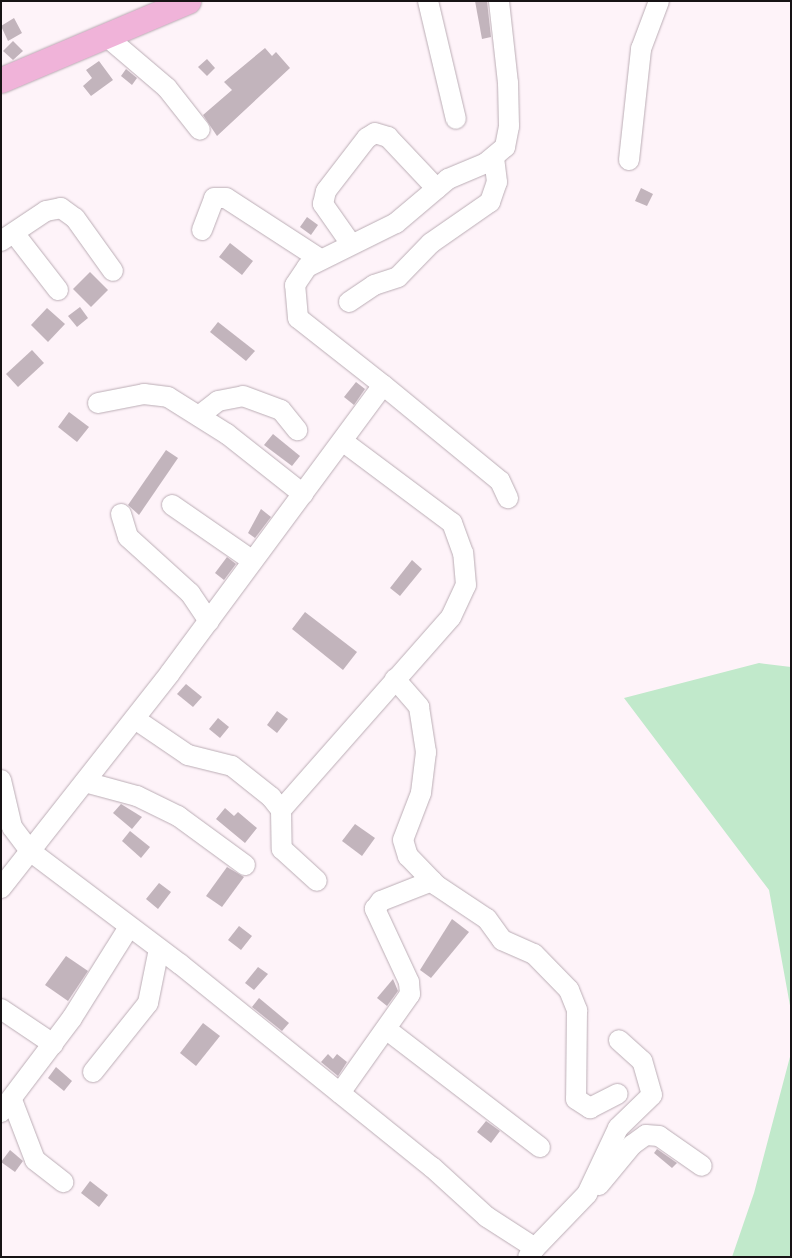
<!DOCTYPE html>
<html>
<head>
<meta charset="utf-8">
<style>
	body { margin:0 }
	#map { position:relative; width:792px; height:1258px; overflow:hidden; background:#fef3f9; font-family:"Libre Baskerville",serif }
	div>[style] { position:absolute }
	.green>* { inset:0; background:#c1e9cb }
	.building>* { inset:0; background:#c2b4bc }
	.roads { filter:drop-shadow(0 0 1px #bbadb5) drop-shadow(0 0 1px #bbadb5) }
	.minor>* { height:20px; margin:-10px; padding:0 10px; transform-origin:10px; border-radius:10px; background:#fff }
	.major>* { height:25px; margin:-12.5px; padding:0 12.5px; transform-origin:12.5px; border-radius:12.5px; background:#f0b3d9 }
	span { translate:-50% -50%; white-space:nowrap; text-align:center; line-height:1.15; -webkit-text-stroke:4.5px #fff; paint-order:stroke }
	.frame { position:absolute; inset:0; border:2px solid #171315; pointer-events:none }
</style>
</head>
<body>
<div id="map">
	<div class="green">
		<i style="clip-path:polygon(759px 663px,791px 667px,791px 1011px,769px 890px,624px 698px)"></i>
		<i style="clip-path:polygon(791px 1053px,791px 1257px,732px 1257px,754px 1193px)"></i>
	</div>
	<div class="building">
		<i style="clip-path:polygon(475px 1px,487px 1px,491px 37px,482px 39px)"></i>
		<i style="clip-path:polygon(14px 18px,22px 33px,8px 41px,1px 26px)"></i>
		<i style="clip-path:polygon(13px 41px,23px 51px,13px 60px,3px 51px)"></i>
		<i style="clip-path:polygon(265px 48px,272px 56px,276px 52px,290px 68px,217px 136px,203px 115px,232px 90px,224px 82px)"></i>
		<i style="clip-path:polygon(207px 59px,215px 68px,207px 76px,198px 67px)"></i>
		<i style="clip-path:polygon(99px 61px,113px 80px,91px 96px,83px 86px,92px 78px,86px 70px)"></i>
		<i style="clip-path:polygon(126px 69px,137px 78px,132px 85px,121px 76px)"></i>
		<i style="clip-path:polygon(641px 188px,653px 194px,647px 206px,635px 201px)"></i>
		<i style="clip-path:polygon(307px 217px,318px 225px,311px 235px,300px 227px)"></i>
		<i style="clip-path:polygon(230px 243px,253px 261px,242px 275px,219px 257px)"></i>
		<i style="clip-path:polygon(90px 272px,108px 290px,91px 307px,73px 289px)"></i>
		<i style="clip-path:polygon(80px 307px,88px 318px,77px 327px,68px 316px)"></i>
		<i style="clip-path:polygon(47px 308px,65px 324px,48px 342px,31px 325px)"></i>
		<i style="clip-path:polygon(218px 322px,255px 351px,246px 361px,210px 332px)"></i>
		<i style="clip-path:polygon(32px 350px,44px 363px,18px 387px,6px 374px)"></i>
		<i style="clip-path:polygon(356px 382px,365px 389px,354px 405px,344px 397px)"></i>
		<i style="clip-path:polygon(69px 412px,89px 427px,77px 442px,58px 427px)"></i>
		<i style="clip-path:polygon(273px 434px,300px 456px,292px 466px,264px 445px)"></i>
		<i style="clip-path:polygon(166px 450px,178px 458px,139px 515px,128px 505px)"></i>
		<i style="clip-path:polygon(261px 509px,271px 517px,255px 538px,248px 533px)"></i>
		<i style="clip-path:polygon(227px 557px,236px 564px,224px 580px,215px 573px)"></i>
		<i style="clip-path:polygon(412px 560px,422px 569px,400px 596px,390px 588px)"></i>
		<i style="clip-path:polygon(305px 612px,357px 652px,343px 670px,292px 629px)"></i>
		<i style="clip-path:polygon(186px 684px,202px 697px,193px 707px,177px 694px)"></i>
		<i style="clip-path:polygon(277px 711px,288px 719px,277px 733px,267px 725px)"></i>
		<i style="clip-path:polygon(218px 718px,229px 727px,220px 738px,209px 729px)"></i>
		<i style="clip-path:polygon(121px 804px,142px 817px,132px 829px,113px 813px)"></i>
		<i style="clip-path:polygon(225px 808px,234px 816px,238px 812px,257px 828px,245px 843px,216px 819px)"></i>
		<i style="clip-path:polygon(355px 824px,375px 838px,362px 856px,342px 841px)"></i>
		<i style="clip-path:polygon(130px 831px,150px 847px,141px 858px,122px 841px)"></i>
		<i style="clip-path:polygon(227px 867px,244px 877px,222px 907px,206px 896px)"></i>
		<i style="clip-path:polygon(159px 883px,171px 892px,158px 909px,146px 899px)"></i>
		<i style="clip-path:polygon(452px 919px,469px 932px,431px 978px,420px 970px)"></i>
		<i style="clip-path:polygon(239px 926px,252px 936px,241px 950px,228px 940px)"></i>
		<i style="clip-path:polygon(66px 956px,88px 971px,68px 1001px,45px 985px)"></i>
		<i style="clip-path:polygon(258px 967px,268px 974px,254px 990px,245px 983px)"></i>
		<i style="clip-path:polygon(393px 979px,398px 991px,387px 1006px,377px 998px)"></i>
		<i style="clip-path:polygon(259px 998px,289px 1023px,282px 1031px,252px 1007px)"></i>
		<i style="clip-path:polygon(203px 1023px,220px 1036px,196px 1066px,180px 1053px)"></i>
		<i style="clip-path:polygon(328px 1054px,333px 1059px,337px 1054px,347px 1062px,338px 1076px,321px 1062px)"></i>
		<i style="clip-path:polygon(56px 1067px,72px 1081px,64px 1091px,48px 1078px)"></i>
		<i style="clip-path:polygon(486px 1121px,500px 1131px,491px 1143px,477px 1132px)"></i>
		<i style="clip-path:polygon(657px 1149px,677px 1163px,672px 1168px,654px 1153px)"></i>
		<i style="clip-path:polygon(10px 1150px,23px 1161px,15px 1172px,1px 1162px)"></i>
		<i style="clip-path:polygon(90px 1181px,108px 1195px,99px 1207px,81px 1193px)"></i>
	</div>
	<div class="roads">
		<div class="minor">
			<i style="left:428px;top:1px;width:121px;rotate:76.7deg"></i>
			<i style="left:106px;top:36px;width:80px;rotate:40.4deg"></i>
			<i style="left:167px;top:88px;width:53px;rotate:51.8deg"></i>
			<i style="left:629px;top:160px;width:112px;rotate:-83.8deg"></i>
			<i style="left:641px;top:49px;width:51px;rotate:-69.4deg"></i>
			<i style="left:202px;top:230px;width:34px;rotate:-69deg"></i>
			<i style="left:214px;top:198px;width:12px"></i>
			<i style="left:226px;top:198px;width:112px;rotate:33deg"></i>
			<i style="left:14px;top:233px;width:72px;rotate:52.3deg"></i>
			<i style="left:1px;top:241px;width:54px;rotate:-33.7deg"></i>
			<i style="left:46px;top:211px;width:15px;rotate:-11deg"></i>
			<i style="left:61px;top:208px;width:17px;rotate:36deg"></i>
			<i style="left:75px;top:218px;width:65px;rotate:54.4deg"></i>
			<i style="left:351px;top:244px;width:49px;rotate:-125deg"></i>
			<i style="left:323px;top:204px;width:13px;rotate:-77deg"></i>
			<i style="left:326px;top:191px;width:67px;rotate:-52.3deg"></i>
			<i style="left:367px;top:138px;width:9px;rotate:-32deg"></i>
			<i style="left:375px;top:133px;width:14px;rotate:17deg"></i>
			<i style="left:388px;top:137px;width:71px;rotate:46.7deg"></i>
			<i style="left:349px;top:302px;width:30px;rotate:-34deg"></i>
			<i style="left:374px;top:285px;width:25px;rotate:-18deg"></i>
			<i style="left:398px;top:277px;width:47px;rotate:-45.9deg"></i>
			<i style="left:431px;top:243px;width:72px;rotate:-34.8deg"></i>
			<i style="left:490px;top:202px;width:21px;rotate:-71deg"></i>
			<i style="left:497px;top:182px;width:24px;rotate:-97deg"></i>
			<i style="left:383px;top:385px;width:151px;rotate:39.4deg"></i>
			<i style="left:500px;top:481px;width:19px;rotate:65deg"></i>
			<i style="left:98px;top:403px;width:47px;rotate:-11.1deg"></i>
			<i style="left:144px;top:394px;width:24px;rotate:7deg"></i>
			<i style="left:168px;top:397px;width:70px;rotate:32.1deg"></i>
			<i style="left:227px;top:434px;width:97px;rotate:38.3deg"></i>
			<i style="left:199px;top:416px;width:24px;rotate:-38deg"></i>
			<i style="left:218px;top:401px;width:25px;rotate:-11deg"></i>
			<i style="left:243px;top:396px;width:40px;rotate:20.2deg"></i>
			<i style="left:281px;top:410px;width:26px;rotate:51deg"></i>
			<i style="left:172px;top:505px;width:98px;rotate:34.7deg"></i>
			<i style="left:121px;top:514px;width:24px;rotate:73deg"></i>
			<i style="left:128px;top:537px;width:84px;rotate:42.1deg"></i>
			<i style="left:190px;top:593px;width:34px;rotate:56deg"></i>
			<i style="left:395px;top:679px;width:37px;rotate:49deg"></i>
			<i style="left:419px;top:707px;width:46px;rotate:81.2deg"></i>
			<i style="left:426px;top:752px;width:41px;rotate:97deg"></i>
			<i style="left:421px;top:793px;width:50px;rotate:111deg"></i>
			<i style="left:403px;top:840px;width:17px;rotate:73deg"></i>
			<i style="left:408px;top:856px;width:40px;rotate:46deg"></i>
			<i style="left:436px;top:885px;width:61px;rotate:33.7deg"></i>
			<i style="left:487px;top:919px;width:26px;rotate:54deg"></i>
			<i style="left:502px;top:940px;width:35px;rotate:24deg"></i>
			<i style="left:534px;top:954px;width:50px;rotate:45.8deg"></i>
			<i style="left:569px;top:990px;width:22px;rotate:68deg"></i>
			<i style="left:577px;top:1010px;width:89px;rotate:90.6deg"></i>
			<i style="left:576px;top:1099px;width:17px;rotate:33deg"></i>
			<i style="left:590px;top:1108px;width:31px;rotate:-27deg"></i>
			<i style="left:135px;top:719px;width:64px;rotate:34.2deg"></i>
			<i style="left:188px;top:755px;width:45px;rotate:14deg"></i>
			<i style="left:232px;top:766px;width:50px;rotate:38.5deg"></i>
			<i style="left:271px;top:797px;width:16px;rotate:52deg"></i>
			<i style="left:281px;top:810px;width:39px;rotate:89deg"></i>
			<i style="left:282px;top:849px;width:47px;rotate:42.4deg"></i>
			<i style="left:1px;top:780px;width:48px;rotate:76.8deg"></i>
			<i style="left:12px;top:827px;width:30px;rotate:53deg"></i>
			<i style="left:30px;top:851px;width:188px;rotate:37deg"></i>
			<i style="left:180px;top:964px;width:324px;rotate:38.9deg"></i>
			<i style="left:432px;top:1167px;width:74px;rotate:42.3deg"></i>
			<i style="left:487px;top:1217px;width:57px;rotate:32.9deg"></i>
			<i style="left:535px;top:1248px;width:11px;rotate:128deg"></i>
			<i style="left:85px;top:782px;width:54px;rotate:15.1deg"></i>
			<i style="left:137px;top:796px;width:46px;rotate:26deg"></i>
			<i style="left:178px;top:816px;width:83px;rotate:36.2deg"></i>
			<i style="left:281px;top:810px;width:257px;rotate:-48.6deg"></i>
			<i style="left:451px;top:617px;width:35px;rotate:-65deg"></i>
			<i style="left:466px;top:585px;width:32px;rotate:-95deg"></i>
			<i style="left:463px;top:553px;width:32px;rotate:-110deg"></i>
			<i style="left:452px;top:523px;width:134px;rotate:-143.2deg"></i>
			<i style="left:1px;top:888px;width:273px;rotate:-51.8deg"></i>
			<i style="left:170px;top:673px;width:358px;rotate:-53.5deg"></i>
			<i style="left:383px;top:385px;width:108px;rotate:-141.8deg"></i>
			<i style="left:298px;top:318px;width:33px;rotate:-95deg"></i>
			<i style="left:295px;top:285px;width:22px;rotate:-56deg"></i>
			<i style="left:307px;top:267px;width:99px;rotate:-26.3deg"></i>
			<i style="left:396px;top:223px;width:68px;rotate:-40.2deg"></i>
			<i style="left:448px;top:179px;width:41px;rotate:-22.8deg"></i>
			<i style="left:486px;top:163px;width:25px;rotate:-40deg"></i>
			<i style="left:505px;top:147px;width:21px;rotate:-79deg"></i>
			<i style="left:509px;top:126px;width:43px;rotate:-91.3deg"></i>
			<i style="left:508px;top:83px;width:82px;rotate:-96.3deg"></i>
			<i style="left:1px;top:1009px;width:63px;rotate:33.9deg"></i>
			<i style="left:386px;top:1029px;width:194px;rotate:37.5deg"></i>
			<i style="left:93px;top:1072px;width:88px;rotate:-51.4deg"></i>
			<i style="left:148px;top:1003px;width:55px;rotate:-78.5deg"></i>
			<i style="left:340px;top:1093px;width:121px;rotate:-54.7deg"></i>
			<i style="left:410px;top:994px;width:12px;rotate:-95deg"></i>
			<i style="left:409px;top:982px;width:81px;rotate:-115deg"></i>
			<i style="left:375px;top:909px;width:10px;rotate:-53deg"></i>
			<i style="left:381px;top:901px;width:55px;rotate:-21.4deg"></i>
			<i style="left:12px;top:1100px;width:64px;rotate:69deg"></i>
			<i style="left:35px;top:1160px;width:36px;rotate:38deg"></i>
			<i style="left:1px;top:1112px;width:118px;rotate:-52.9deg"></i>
			<i style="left:72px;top:1018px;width:107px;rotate:-57.9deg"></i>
			<i style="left:599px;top:1185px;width:52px;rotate:-50.5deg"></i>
			<i style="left:632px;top:1145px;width:17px;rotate:-36deg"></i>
			<i style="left:646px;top:1135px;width:13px;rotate:4deg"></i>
			<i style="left:659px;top:1136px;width:52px;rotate:34.9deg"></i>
			<i style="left:535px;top:1248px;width:75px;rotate:-46.1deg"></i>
			<i style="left:587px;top:1194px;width:73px;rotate:-64.8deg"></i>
			<i style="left:618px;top:1128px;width:47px;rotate:-44.1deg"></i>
			<i style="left:652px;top:1095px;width:35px;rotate:-106deg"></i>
			<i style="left:642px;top:1061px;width:31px;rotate:-138deg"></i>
		</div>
		<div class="major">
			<i style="left:1px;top:80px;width:203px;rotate:-22.9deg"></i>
		</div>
	</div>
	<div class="frame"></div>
</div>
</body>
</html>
